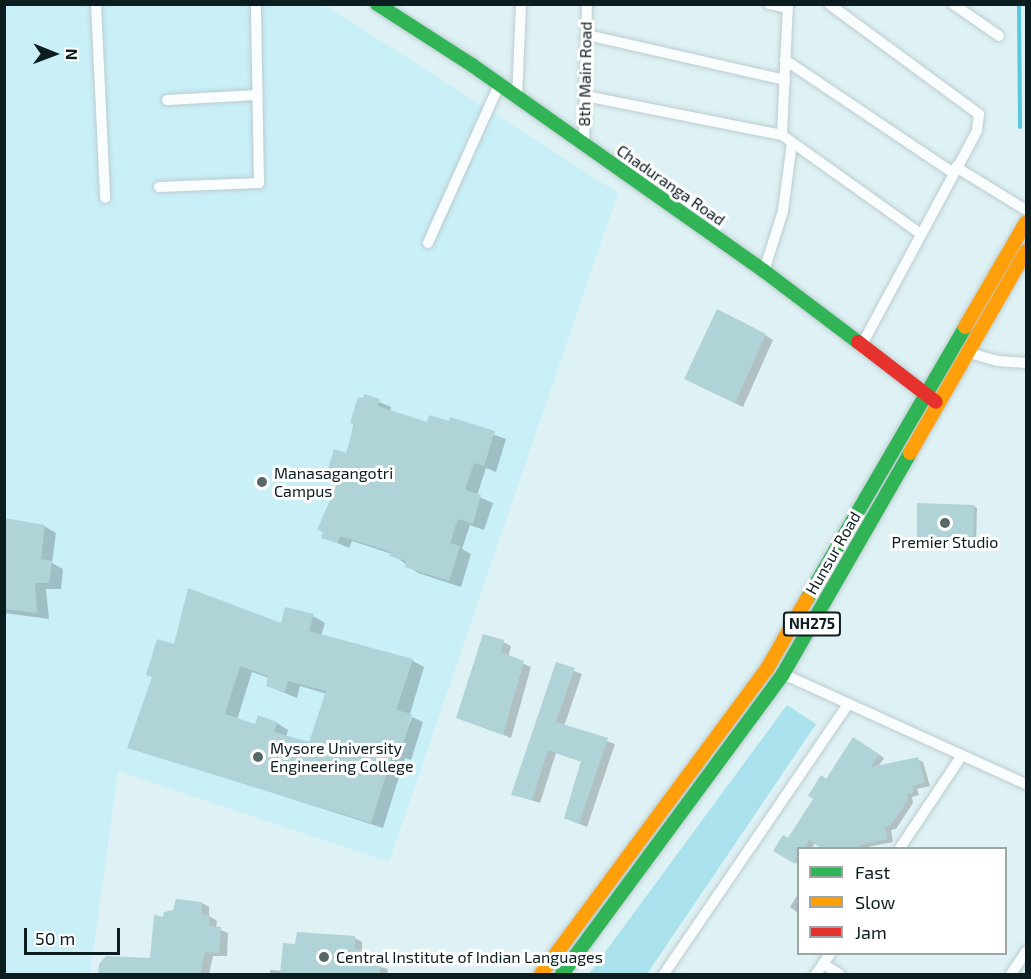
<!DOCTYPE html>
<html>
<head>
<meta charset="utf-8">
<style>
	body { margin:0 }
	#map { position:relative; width:1031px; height:979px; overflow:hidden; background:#def1f4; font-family:"Exo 2",sans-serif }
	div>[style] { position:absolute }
	.built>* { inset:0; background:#c9eff7 }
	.green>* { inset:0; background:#a9e1ec }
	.shadow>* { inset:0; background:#0003 }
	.stream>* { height:4px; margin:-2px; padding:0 2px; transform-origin:2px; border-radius:2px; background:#5ac8db }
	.building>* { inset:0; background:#b0d3d8 }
	.roads { filter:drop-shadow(0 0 2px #bbcccf) drop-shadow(0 0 2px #bbcccf) }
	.street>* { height:10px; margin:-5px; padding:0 5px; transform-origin:5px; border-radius:5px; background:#fafdfd }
	.fast>* { height:14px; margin:-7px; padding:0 7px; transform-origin:7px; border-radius:7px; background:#30b455 }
	.slow>* { height:14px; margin:-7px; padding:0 7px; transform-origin:7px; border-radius:7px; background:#ff9f0a }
	.jam>* { height:14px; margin:-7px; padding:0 7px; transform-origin:7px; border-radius:7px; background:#e5322d }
	.dots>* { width:16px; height:16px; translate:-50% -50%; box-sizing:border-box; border:3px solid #fff; border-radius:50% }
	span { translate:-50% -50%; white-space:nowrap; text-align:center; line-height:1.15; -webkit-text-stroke:6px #fff; paint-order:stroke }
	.shield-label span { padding:2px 4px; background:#fff; border:2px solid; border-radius:4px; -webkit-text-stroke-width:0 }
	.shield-label { font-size:15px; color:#0c1d20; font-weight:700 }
	.street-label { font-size:16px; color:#0c1d20 }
	.poi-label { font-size:16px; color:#0c1d20 }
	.left { translate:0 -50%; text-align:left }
	.frame { position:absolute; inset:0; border:6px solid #0c1d20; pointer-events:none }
	.legend { position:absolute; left:797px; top:847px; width:210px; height:108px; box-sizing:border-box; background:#fff; border:2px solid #9ea5a6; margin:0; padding:8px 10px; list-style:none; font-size:18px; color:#0c1d20 }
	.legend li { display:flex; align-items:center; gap:12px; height:30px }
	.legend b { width:30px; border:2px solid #9ea5a6 }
	.north { position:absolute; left:24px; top:24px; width:60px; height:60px; -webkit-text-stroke:4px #fff; paint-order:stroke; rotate:91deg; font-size:16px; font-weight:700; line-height:24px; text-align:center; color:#0c1d20 }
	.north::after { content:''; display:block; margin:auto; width:21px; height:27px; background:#0c1d20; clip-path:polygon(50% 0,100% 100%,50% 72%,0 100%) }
	.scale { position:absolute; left:24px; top:928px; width:96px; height:27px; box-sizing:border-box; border:3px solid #0c1d20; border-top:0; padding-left:8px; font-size:18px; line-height:21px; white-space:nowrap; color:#0c1d20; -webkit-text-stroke:4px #fff; paint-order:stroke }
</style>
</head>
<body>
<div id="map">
	<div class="built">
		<i style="clip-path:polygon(5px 5px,325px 5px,618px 193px,389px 862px,118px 771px,90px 974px,5px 974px)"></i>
	</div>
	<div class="green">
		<i style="clip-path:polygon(787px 705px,816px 724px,647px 974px,589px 974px)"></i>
	</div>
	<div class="shadow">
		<i style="clip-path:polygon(765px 335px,773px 340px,743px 407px,693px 383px)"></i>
		<i style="clip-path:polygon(365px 396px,391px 407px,390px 412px,428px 424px,450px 423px,451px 419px,506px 439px,496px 472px,486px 468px,477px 496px,493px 503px,484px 530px,470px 525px,462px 549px,471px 554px,461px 587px,418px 573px,392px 554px,352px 541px,349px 548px,323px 537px,340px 481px,327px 474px,347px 455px,359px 399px,364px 400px)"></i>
		<i style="clip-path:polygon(974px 506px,977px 508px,976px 544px,919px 541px)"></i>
		<i style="clip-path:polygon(4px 519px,44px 526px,56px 533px,52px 563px,63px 569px,61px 589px,46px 589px,49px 619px,4px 613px)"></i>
		<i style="clip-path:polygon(evenodd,313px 616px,325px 623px,321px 636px,413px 661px,424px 667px,396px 761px,412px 717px,423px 722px,411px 760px,405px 758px,383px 828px,129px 747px,154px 678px,148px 675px,175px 646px,313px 616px,252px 672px,269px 678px,268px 686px,297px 698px,300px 686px,327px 694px,310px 743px,286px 737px,288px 730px,277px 723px,256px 726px,237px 720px,252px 672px)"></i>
		<i style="clip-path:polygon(503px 642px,511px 646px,508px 657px,531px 667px,511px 738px,458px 717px)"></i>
		<i style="clip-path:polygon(557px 664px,582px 674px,564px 726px,615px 744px,587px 827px,565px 818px,582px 762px,556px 753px,540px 803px,512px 794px)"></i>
		<i style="clip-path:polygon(860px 742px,884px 758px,878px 767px,917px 759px,923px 762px,930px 786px,917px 789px,919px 795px,912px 797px,913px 803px,896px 829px,891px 830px,893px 842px,862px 848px,815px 843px,812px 848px,798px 848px,798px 864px,775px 850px,788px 840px,827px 780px)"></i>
		<i style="clip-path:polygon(798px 894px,798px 913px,790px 907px)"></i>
		<i style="clip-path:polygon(202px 903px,209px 907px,209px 916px,217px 921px,216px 928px,228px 933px,227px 956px,213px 956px,209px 974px,99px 974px,151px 960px,164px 919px)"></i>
		<i style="clip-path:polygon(355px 938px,362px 942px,362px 951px,374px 956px,373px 965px,388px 969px,387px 974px,270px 974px,270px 970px,282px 971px,296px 946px)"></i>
	</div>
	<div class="stream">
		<i style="left:1019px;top:4px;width:123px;rotate:89.5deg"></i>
	</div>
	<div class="building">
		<i style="clip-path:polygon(717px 309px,766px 334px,735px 403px,684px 379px)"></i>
		<i style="clip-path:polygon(364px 394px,380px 399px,378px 406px,427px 422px,429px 415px,449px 421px,450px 417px,495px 431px,484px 466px,474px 463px,465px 490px,481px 495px,473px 524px,458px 519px,450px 543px,460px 546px,449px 581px,405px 567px,406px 561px,389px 556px,391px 552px,340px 536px,337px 543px,321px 538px,323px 532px,317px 530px,339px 479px,326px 475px,334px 449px,346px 453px,355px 424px,350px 423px,358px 397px,363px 398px)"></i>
		<i style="clip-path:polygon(917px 503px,974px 505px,973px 543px,917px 542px)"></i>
		<i style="clip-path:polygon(4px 518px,45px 525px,41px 559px,52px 561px,49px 583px,35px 583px,37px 613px,4px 609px)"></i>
		<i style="clip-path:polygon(evenodd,188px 588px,281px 623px,285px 607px,314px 614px,309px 631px,413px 659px,396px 710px,412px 714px,400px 754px,393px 752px,371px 823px,127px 748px,152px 677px,146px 675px,157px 639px,174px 644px,188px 588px,240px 666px,268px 676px,266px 686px,285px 692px,288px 681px,326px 691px,309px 742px,274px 732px,277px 722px,258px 715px,255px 724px,225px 714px,240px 666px)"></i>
		<i style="clip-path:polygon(483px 634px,504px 640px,501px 652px,524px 661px,503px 735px,456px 718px)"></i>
		<i style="clip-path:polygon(556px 662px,575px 668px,556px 722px,608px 738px,579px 824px,564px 818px,581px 761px,548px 750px,532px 800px,511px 795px)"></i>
		<i style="clip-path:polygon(853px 737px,879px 754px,871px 767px,918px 757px,925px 783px,912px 786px,914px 792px,907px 794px,908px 800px,890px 826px,885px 827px,888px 839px,859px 845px,864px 849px,822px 849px,809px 840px,804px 849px,798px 849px,795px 864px,773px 851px,783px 835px,788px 838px,813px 799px,808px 796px,821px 775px,826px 779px)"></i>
		<i style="clip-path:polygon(176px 899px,202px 902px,202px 914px,210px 915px,209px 926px,221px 927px,219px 953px,205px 952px,200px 975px,98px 975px,99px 964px,106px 956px,150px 958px,154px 915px,163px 917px,164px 912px,173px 910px)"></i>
		<i style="clip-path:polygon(297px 932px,355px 936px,355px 949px,366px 950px,366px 963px,381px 963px,380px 975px,280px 975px,283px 943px,295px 944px)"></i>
	</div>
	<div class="roads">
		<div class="street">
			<i style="left:96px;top:4px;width:194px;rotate:87.3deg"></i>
			<i style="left:769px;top:4px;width:19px;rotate:12deg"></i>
			<i style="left:829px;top:4px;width:186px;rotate:36.3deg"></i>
			<i style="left:979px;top:114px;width:17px;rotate:97deg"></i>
			<i style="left:977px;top:131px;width:243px;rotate:118.3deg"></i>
			<i style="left:953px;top:4px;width:56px;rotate:34.8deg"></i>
			<i style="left:587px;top:35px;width:203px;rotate:12.8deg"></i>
			<i style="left:785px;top:60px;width:202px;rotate:33.9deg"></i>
			<i style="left:585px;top:96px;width:201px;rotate:11.2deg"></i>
			<i style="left:782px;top:135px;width:171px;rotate:35.5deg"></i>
			<i style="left:517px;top:97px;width:93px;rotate:-87.5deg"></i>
			<i style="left:167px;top:100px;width:90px;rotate:-3.2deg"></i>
			<i style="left:782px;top:135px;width:131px;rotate:-87.4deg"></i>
			<i style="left:584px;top:143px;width:139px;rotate:-88.8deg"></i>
			<i style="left:956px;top:167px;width:82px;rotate:31.6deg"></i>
			<i style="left:159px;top:187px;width:100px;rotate:-2.3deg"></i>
			<i style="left:259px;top:183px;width:179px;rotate:-91deg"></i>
			<i style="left:428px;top:243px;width:173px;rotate:-65.8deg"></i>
			<i style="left:764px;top:271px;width:63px;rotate:-72.4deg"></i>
			<i style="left:783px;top:211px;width:69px;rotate:-82.5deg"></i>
			<i style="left:966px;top:352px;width:33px;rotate:16deg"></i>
			<i style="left:998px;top:361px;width:28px;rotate:4deg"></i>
			<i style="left:783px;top:674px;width:267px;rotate:24.4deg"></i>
			<i style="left:900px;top:848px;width:110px;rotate:-56.2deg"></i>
			<i style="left:823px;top:964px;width:19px;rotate:32deg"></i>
			<i style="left:664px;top:974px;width:327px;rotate:-55.7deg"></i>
			<i style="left:816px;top:974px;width:24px;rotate:-55deg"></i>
			<i style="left:1011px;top:974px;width:27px;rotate:-56deg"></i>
		</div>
		<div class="fast">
			<i style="left:377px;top:4px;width:113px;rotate:32.7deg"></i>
			<i style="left:472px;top:65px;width:357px;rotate:35.2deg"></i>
			<i style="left:764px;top:271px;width:118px;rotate:37.1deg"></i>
			<i style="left:807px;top:599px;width:315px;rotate:-59.8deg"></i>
			<i style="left:562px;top:974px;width:373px;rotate:-53.6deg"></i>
			<i style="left:783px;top:674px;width:255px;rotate:-60.1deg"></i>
		</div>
		<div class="slow">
			<i style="left:965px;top:327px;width:121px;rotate:-59.8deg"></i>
			<i style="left:910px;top:453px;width:233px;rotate:-60.1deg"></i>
			<i style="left:541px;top:974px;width:380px;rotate:-53.5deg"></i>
			<i style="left:767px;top:669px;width:81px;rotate:-60.3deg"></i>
		</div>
		<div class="jam">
			<i style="left:858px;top:342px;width:98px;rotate:37.6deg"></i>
		</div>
	</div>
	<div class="dots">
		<i style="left:262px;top:482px;background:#56676a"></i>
		<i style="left:945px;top:523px;background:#56676a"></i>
		<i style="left:258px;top:757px;background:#56676a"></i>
		<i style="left:324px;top:957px;background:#56676a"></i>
	</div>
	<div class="shield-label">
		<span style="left:812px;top:624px">NH275</span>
	</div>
	<div class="street-label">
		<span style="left:585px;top:74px;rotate:-89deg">8th Main Road</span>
		<span style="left:671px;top:185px;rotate:35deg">Chaduranga Road</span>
		<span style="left:833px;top:553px;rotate:-60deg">Hunsur Road</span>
	</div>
	<div class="poi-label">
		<span class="left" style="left:274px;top:482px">Manasagangotri<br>Campus</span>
		<span style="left:945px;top:542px">Premier Studio</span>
		<span class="left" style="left:270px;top:757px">Mysore University<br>Engineering College</span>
		<span class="left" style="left:336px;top:957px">Central Institute of Indian Languages</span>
	</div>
	<div class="frame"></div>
	<ul class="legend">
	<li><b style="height:8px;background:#30b455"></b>Fast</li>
	<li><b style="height:8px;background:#ff9f0a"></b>Slow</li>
	<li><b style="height:8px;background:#e5322d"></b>Jam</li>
	</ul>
	<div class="north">N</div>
	<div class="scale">50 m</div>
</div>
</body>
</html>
